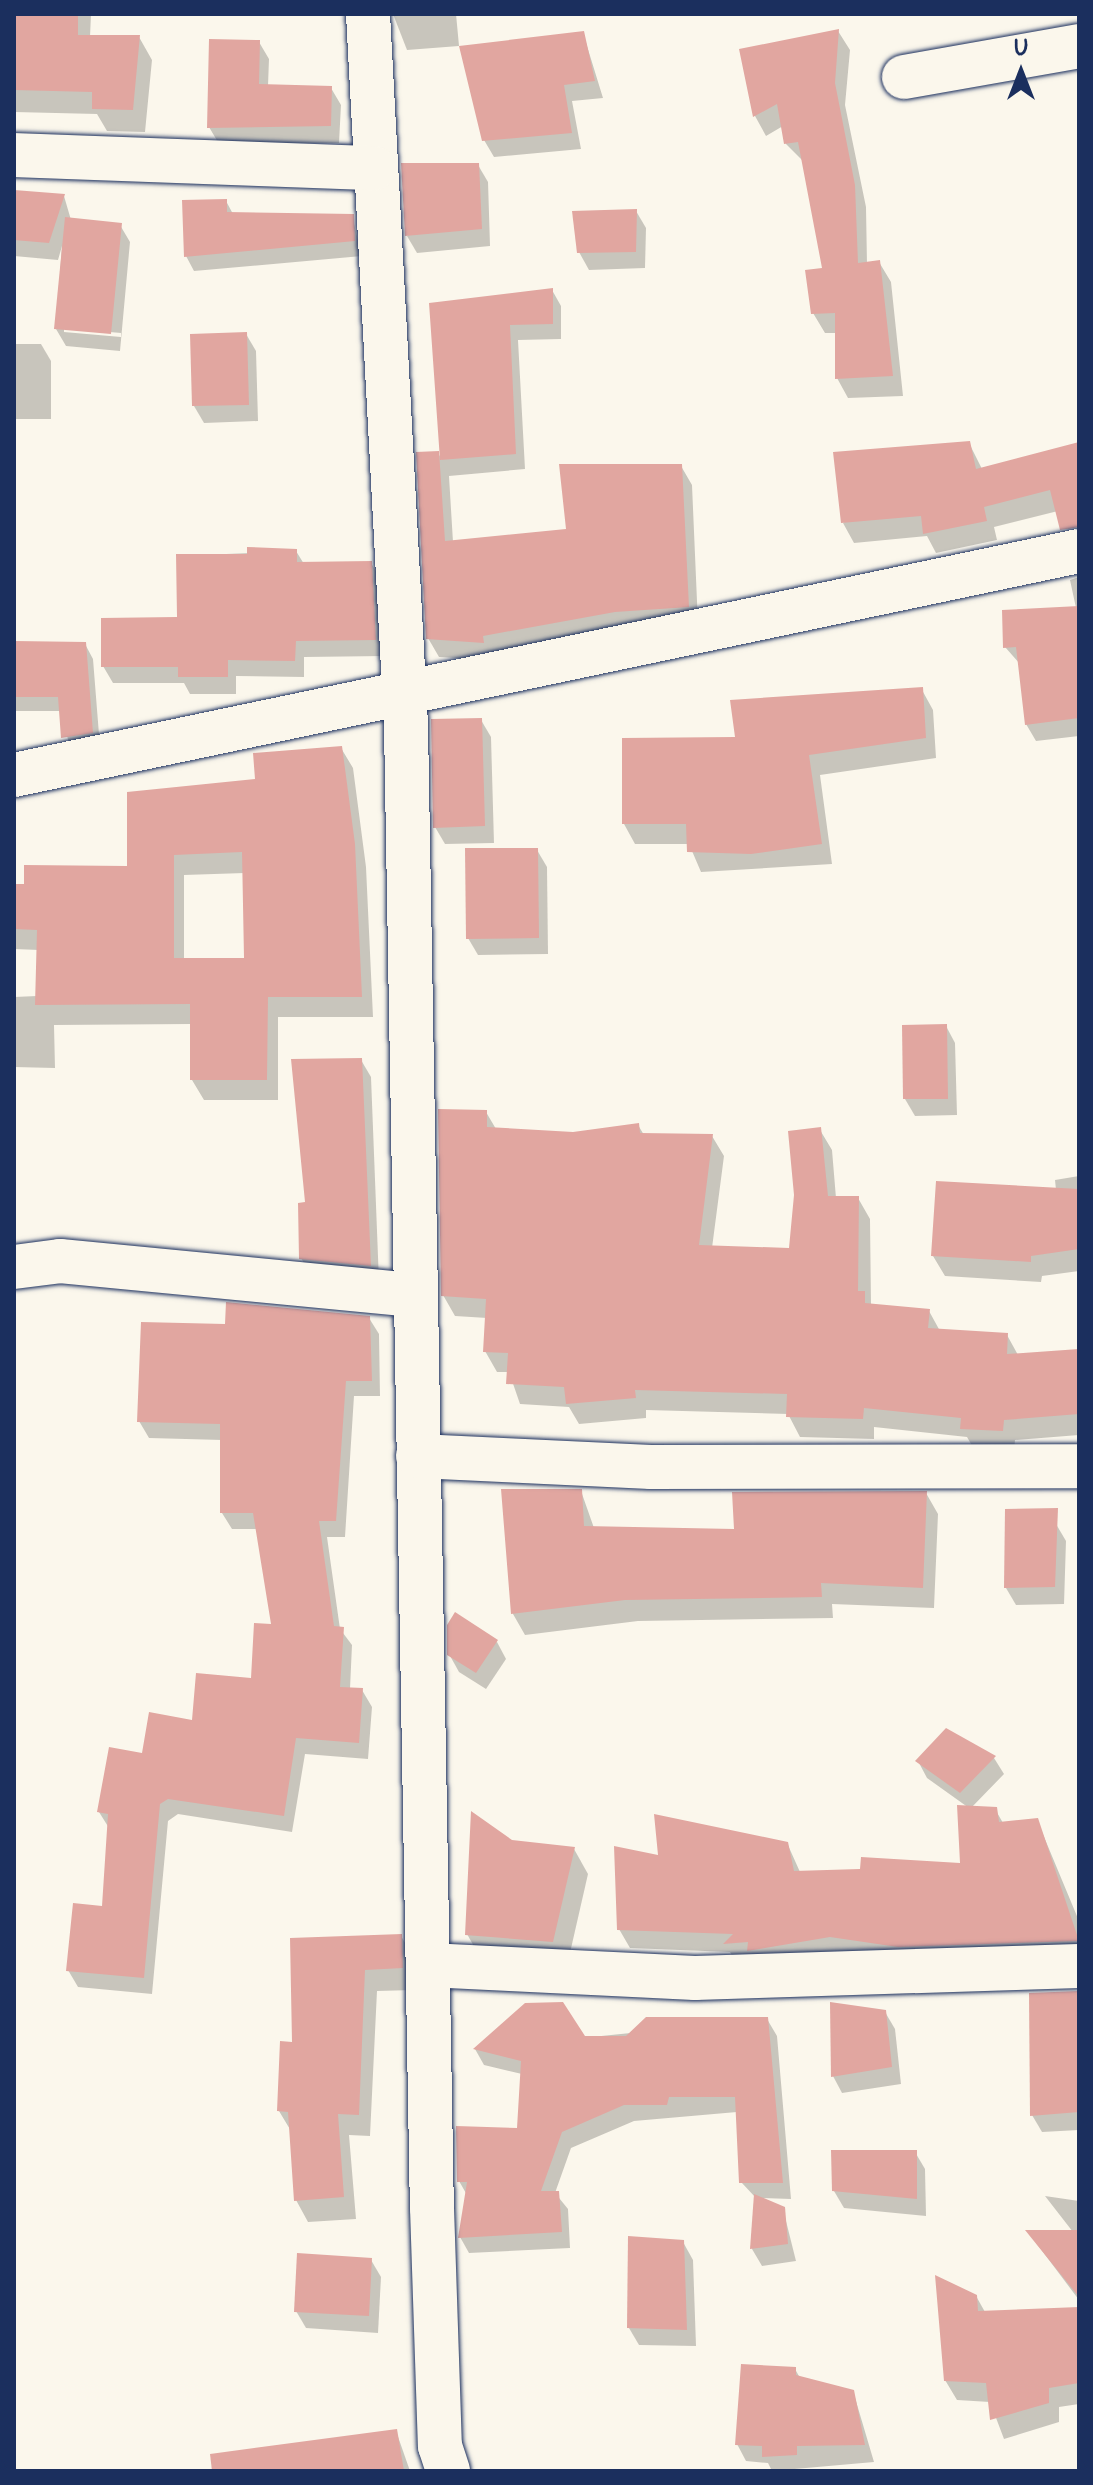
<!DOCTYPE html>
<html>
<head>
<meta charset="utf-8">
<style>
	body { margin:0 }
	#map { position:relative; width:1093px; height:2485px; overflow:hidden; background:#fbf7ec; font-family:Pangolin,sans-serif }
	div>[style] { position:absolute }
	.shadow>* { inset:0; background:#0003 }
	.building>* { inset:0; background:#e1a6a0 }
	.roads { filter:drop-shadow(0 0 2px #1b2f5e) drop-shadow(0 0 2px #1b2f5e) }
	.minor>* { height:44px; margin:-22px; padding:0 22px; transform-origin:22px; border-radius:22px; background:#fbf7ec }
	span { translate:-50% -50%; white-space:nowrap; text-align:center; line-height:1.15; -webkit-text-stroke:6px #fbf7ec; paint-order:stroke }
	.frame { position:absolute; inset:0; border:16px solid #1b2f5e; pointer-events:none }
	.north { position:absolute; left:981px; top:32px; width:80px; height:80px; -webkit-text-stroke:6px #fbf7ec; paint-order:stroke; rotate:0deg; font-size:22px; font-weight:700; line-height:32px; text-align:center; color:#1b2f5e }
	.north::after { content:''; display:block; margin:auto; width:28px; height:36px; background:#1b2f5e; clip-path:polygon(50% 0,100% 100%,50% 72%,0 100%) }
</style>
</head>
<body>
<div id="map">
	<div class="shadow">
		<i style="clip-path:polygon(14px 14px,91px 14px,90px 37px,139px 37px,152px 60px,145px 132px,107px 131px,97px 114px,14px 112px)"></i>
		<i style="clip-path:polygon(393px 14px,456px 14px,459px 46px,407px 50px)"></i>
		<i style="clip-path:polygon(838px 31px,850px 50px,845px 105px,866px 207px,867px 264px,879px 262px,891px 282px,903px 396px,848px 398px,837px 378px,837px 333px,825px 333px,813px 313px,825px 270px,804px 162px,786px 144px,783px 126px,766px 136px,755px 116px,741px 51px)"></i>
		<i style="clip-path:polygon(583px 33px,603px 98px,572px 101px,581px 149px,494px 157px,484px 140px)"></i>
		<i style="clip-path:polygon(259px 42px,269px 59px,268px 86px,331px 88px,341px 105px,339px 143px,219px 144px,209px 127px)"></i>
		<i style="clip-path:polygon(478px 165px,488px 182px,490px 246px,417px 253px,407px 236px)"></i>
		<i style="clip-path:polygon(evenodd,14px 192px,64px 196px,71px 220px,120px 225px,130px 242px,120px 351px,66px 346px,56px 329px,62px 246px,58px 260px,14px 256px,14px 192px,64px 328px,121px 333px,121px 337px,64px 332px,64px 328px)"></i>
		<i style="clip-path:polygon(226px 201px,233px 214px,352px 216px,362px 256px,194px 271px,186px 256px)"></i>
		<i style="clip-path:polygon(636px 211px,646px 228px,645px 268px,589px 270px,579px 252px)"></i>
		<i style="clip-path:polygon(552px 290px,561px 306px,561px 339px,518px 340px,525px 469px,449px 476px,453px 542px,568px 530px,681px 466px,692px 485px,698px 624px,493px 660px,439px 657px,428px 638px,438px 453px,442px 460px,431px 305px)"></i>
		<i style="clip-path:polygon(246px 334px,256px 351px,258px 421px,204px 423px,194px 406px)"></i>
		<i style="clip-path:polygon(14px 344px,41px 344px,51px 361px,51px 419px,14px 419px)"></i>
		<i style="clip-path:polygon(969px 443px,982px 469px,1079px 444px,1079px 526px,1068px 529px,1058px 511px,994px 527px,997px 540px,936px 553px,927px 536px,854px 543px,843px 523px)"></i>
		<i style="clip-path:polygon(296px 551px,304px 564px,371px 563px,381px 580px,385px 656px,304px 657px,304px 677px,236px 676px,236px 694px,190px 694px,184px 683px,113px 683px,103px 666px,179px 619px,178px 556px)"></i>
		<i style="clip-path:polygon(1079px 577px,1079px 736px,1036px 741px,1026px 724px,1020px 664px,1005px 647px,1076px 608px,1070px 580px)"></i>
		<i style="clip-path:polygon(14px 643px,85px 644px,93px 659px,100px 747px,71px 752px,61px 711px,14px 711px)"></i>
		<i style="clip-path:polygon(922px 690px,933px 710px,936px 758px,820px 775px,832px 864px,701px 872px,689px 844px,635px 844px,624px 824px,737px 739px)"></i>
		<i style="clip-path:polygon(481px 720px,491px 737px,494px 843px,445px 844px,435px 827px)"></i>
		<i style="clip-path:polygon(evenodd,341px 748px,353px 768px,366px 867px,373px 1017px,278px 1017px,278px 1100px,204px 1100px,192px 1080px,192px 1024px,54px 1025px,55px 1068px,14px 1067px,14px 997px,37px 996px,39px 950px,14px 949px,14px 886px,129px 868px,257px 781px,341px 748px,245px 873px,246px 960px,184px 960px,184px 875px,245px 873px)"></i>
		<i style="clip-path:polygon(537px 850px,547px 867px,548px 954px,478px 955px,468px 938px)"></i>
		<i style="clip-path:polygon(946px 1026px,955px 1043px,957px 1115px,915px 1116px,905px 1099px)"></i>
		<i style="clip-path:polygon(361px 1060px,371px 1077px,379px 1282px,311px 1275px,301px 1258px,307px 1204px)"></i>
		<i style="clip-path:polygon(486px 1112px,496px 1129px,573px 1134px,638px 1125px,644px 1135px,712px 1136px,724px 1156px,712px 1248px,791px 1250px,820px 1130px,832px 1150px,836px 1198px,858px 1198px,870px 1219px,871px 1305px,929px 1311px,940px 1331px,1007px 1335px,1018px 1355px,1079px 1351px,1079px 1435px,1015px 1440px,1014px 1451px,974px 1449px,967px 1437px,874px 1427px,874px 1439px,800px 1437px,788px 1414px,646px 1410px,646px 1418px,579px 1424px,569px 1407px,520px 1404px,509px 1372px,497px 1372px,485px 1351px,487px 1318px,455px 1316px,443px 1295px)"></i>
		<i style="clip-path:polygon(1079px 1176px,1079px 1271px,1042px 1276px,1041px 1282px,945px 1276px,933px 1256px,1056px 1190px,1055px 1180px)"></i>
		<i style="clip-path:polygon(369px 1318px,379px 1334px,380px 1396px,354px 1396px,345px 1537px,327px 1537px,340px 1629px,352px 1645px,350px 1689px,362px 1690px,372px 1707px,368px 1759px,305px 1754px,292px 1832px,178px 1814px,168px 1821px,152px 1994px,78px 1987px,68px 1970px,103px 1908px,109px 1828px,99px 1812px,144px 1755px,253px 1680px,273px 1626px,257px 1529px,232px 1529px,222px 1513px,222px 1440px,149px 1438px,139px 1421px,227px 1326px)"></i>
		<i style="clip-path:polygon(504px 1491px,581px 1491px,594px 1528px,736px 1531px,926px 1493px,938px 1514px,934px 1608px,832px 1604px,833px 1618px,638px 1621px,525px 1635px,513px 1614px)"></i>
		<i style="clip-path:polygon(1056px 1524px,1066px 1541px,1064px 1604px,1016px 1605px,1006px 1588px,1007px 1525px)"></i>
		<i style="clip-path:polygon(497px 1642px,506px 1659px,486px 1689px,459px 1672px,449px 1654px)"></i>
		<i style="clip-path:polygon(994px 1758px,1004px 1774px,971px 1808px,995px 1809px,1003px 1823px,1037px 1820px,1079px 1921px,1079px 1961px,736px 1962px,730px 1952px,630px 1948px,619px 1929px,661px 1858px,787px 1843px,800px 1872px,963px 1866px,969px 1808px,927px 1778px,918px 1761px)"></i>
		<i style="clip-path:polygon(512px 1842px,574px 1849px,588px 1874px,567px 1966px,481px 1959px,467px 1934px)"></i>
		<i style="clip-path:polygon(401px 1936px,414px 1958px,414px 1990px,377px 1991px,370px 2136px,349px 2135px,356px 2219px,308px 2222px,296px 2200px,291px 2131px,279px 2111px,294px 2044px,292px 1940px)"></i>
		<i style="clip-path:polygon(1079px 1993px,1079px 2130px,1042px 2132px,1032px 2115px)"></i>
		<i style="clip-path:polygon(885px 2012px,895px 2029px,901px 2084px,842px 2093px,833px 2076px)"></i>
		<i style="clip-path:polygon(767px 2019px,777px 2036px,791px 2199px,760px 2198px,783px 2209px,796px 2261px,762px 2266px,752px 2249px,756px 2198px,741px 2182px,737px 2112px,634px 2121px,571px 2148px,555px 2193px,568px 2209px,570px 2248px,469px 2253px,460px 2237px,467px 2195px,459px 2181px,519px 2130px,522px 2074px,484px 2065px,475px 2049px)"></i>
		<i style="clip-path:polygon(915px 2152px,925px 2169px,926px 2216px,844px 2208px,834px 2191px)"></i>
		<i style="clip-path:polygon(1045px 2196px,1079px 2201px,1079px 2300px,1028px 2232px,1073px 2232px)"></i>
		<i style="clip-path:polygon(683px 2242px,693px 2260px,696px 2346px,639px 2345px,629px 2328px)"></i>
		<i style="clip-path:polygon(371px 2260px,381px 2277px,378px 2333px,306px 2328px,296px 2311px)"></i>
		<i style="clip-path:polygon(976px 2296px,985px 2312px,1079px 2309px,1079px 2404px,1059px 2407px,1059px 2422px,1004px 2439px,990px 2402px,957px 2400px,945px 2380px)"></i>
		<i style="clip-path:polygon(795px 2369px,800px 2378px,853px 2391px,874px 2462px,772px 2471px,768px 2463px,746px 2461px,737px 2444px)"></i>
		<i style="clip-path:polygon(396px 2431px,410px 2471px,216px 2471px,214px 2456px)"></i>
	</div>
	<div class="building">
		<i style="clip-path:polygon(14px 14px,78px 14px,78px 35px,140px 35px,133px 110px,92px 109px,92px 92px,14px 90px)"></i>
		<i style="clip-path:polygon(839px 29px,835px 83px,855px 185px,858px 263px,880px 260px,893px 376px,835px 379px,835px 313px,811px 314px,805px 270px,822px 268px,798px 142px,784px 144px,777px 104px,753px 117px,739px 49px)"></i>
		<i style="clip-path:polygon(584px 31px,595px 81px,564px 85px,572px 133px,482px 141px,459px 46px)"></i>
		<i style="clip-path:polygon(209px 39px,260px 40px,259px 84px,332px 86px,331px 126px,207px 128px)"></i>
		<i style="clip-path:polygon(401px 163px,479px 163px,482px 229px,405px 236px)"></i>
		<i style="clip-path:polygon(14px 190px,65px 194px,49px 243px,14px 240px)"></i>
		<i style="clip-path:polygon(227px 199px,227px 212px,354px 214px,355px 241px,184px 257px,182px 200px)"></i>
		<i style="clip-path:polygon(637px 209px,636px 252px,577px 253px,572px 211px)"></i>
		<i style="clip-path:polygon(65px 217px,122px 223px,111px 334px,54px 329px)"></i>
		<i style="clip-path:polygon(553px 288px,553px 324px,510px 325px,516px 454px,440px 460px,429px 303px)"></i>
		<i style="clip-path:polygon(247px 332px,249px 405px,192px 406px,190px 334px)"></i>
		<i style="clip-path:polygon(970px 441px,976px 469px,1079px 442px,1079px 527px,1060px 530px,1050px 490px,984px 507px,987px 521px,923px 534px,921px 516px,841px 523px,833px 452px)"></i>
		<i style="clip-path:polygon(439px 451px,445px 541px,566px 529px,559px 464px,682px 464px,689px 607px,615px 612px,483px 636px,484px 643px,426px 639px,416px 452px)"></i>
		<i style="clip-path:polygon(247px 547px,297px 549px,297px 562px,372px 561px,376px 640px,296px 641px,295px 661px,228px 660px,228px 677px,178px 677px,178px 667px,101px 667px,101px 618px,177px 617px,176px 554px,247px 554px)"></i>
		<i style="clip-path:polygon(1079px 606px,1079px 718px,1025px 725px,1016px 647px,1003px 648px,1002px 610px)"></i>
		<i style="clip-path:polygon(14px 641px,86px 642px,93px 733px,61px 738px,58px 697px,14px 697px)"></i>
		<i style="clip-path:polygon(923px 687px,926px 738px,809px 755px,822px 844px,751px 854px,687px 852px,686px 824px,622px 824px,622px 738px,735px 737px,730px 700px)"></i>
		<i style="clip-path:polygon(482px 718px,485px 826px,433px 828px,431px 719px)"></i>
		<i style="clip-path:polygon(evenodd,342px 746px,355px 844px,362px 997px,268px 997px,267px 1080px,190px 1080px,190px 1004px,35px 1005px,37px 930px,14px 929px,14px 884px,24px 884px,24px 865px,127px 866px,127px 792px,255px 779px,253px 753px,342px 746px,242px 852px,244px 958px,174px 958px,174px 855px,242px 852px)"></i>
		<i style="clip-path:polygon(465px 848px,538px 848px,539px 938px,466px 939px)"></i>
		<i style="clip-path:polygon(947px 1024px,948px 1099px,903px 1099px,902px 1025px)"></i>
		<i style="clip-path:polygon(362px 1058px,371px 1266px,299px 1259px,298px 1203px,305px 1202px,291px 1059px)"></i>
		<i style="clip-path:polygon(438px 1109px,487px 1110px,487px 1127px,573px 1132px,639px 1123px,640px 1133px,713px 1134px,699px 1245px,789px 1248px,794px 1195px,788px 1131px,821px 1127px,828px 1196px,859px 1196px,858px 1291px,865px 1291px,865px 1303px,930px 1309px,928px 1328px,1008px 1333px,1007px 1354px,1079px 1349px,1079px 1414px,1004px 1420px,1003px 1431px,960px 1429px,961px 1418px,864px 1408px,863px 1419px,786px 1417px,787px 1394px,635px 1390px,636px 1398px,566px 1404px,564px 1387px,506px 1384px,508px 1353px,483px 1352px,486px 1299px,441px 1296px)"></i>
		<i style="clip-path:polygon(936px 1181px,1079px 1189px,1079px 1249px,1031px 1256px,1031px 1262px,931px 1256px)"></i>
		<i style="clip-path:polygon(226px 1302px,370px 1316px,372px 1381px,346px 1381px,336px 1521px,319px 1521px,334px 1626px,344px 1627px,340px 1687px,363px 1688px,359px 1743px,296px 1738px,284px 1816px,168px 1799px,160px 1804px,144px 1978px,66px 1971px,73px 1903px,102px 1906px,108px 1814px,97px 1812px,109px 1747px,142px 1753px,149px 1712px,192px 1720px,196px 1673px,251px 1678px,254px 1623px,271px 1624px,253px 1513px,220px 1513px,220px 1424px,137px 1422px,141px 1322px,225px 1324px)"></i>
		<i style="clip-path:polygon(501px 1489px,582px 1489px,584px 1526px,734px 1529px,732px 1492px,927px 1491px,923px 1588px,821px 1583px,822px 1597px,625px 1600px,511px 1614px)"></i>
		<i style="clip-path:polygon(1058px 1508px,1055px 1587px,1004px 1588px,1005px 1509px)"></i>
		<i style="clip-path:polygon(455px 1612px,498px 1640px,476px 1673px,447px 1655px,447px 1625px)"></i>
		<i style="clip-path:polygon(946px 1728px,996px 1756px,960px 1793px,915px 1761px)"></i>
		<i style="clip-path:polygon(957px 1805px,997px 1807px,999px 1822px,1038px 1818px,1079px 1941px,898px 1947px,830px 1937px,747px 1951px,748px 1942px,723px 1944px,733px 1934px,617px 1930px,614px 1846px,658px 1855px,654px 1814px,788px 1842px,794px 1871px,860px 1869px,861px 1857px,960px 1863px)"></i>
		<i style="clip-path:polygon(471px 1811px,512px 1840px,575px 1847px,553px 1942px,465px 1935px)"></i>
		<i style="clip-path:polygon(402px 1934px,403px 1968px,365px 1970px,359px 2115px,338px 2114px,344px 2197px,294px 2201px,288px 2112px,277px 2111px,280px 2041px,292px 2042px,290px 1938px)"></i>
		<i style="clip-path:polygon(1079px 1991px,1079px 2112px,1030px 2116px,1029px 1993px)"></i>
		<i style="clip-path:polygon(563px 2002px,585px 2036px,626px 2036px,646px 2017px,768px 2017px,783px 2183px,739px 2183px,735px 2097px,669px 2097px,667px 2105px,624px 2105px,562px 2132px,541px 2191px,559px 2191px,562px 2232px,458px 2238px,467px 2182px,457px 2182px,456px 2126px,517px 2128px,521px 2061px,473px 2049px,525px 2003px)"></i>
		<i style="clip-path:polygon(830px 2002px,886px 2010px,892px 2067px,831px 2077px)"></i>
		<i style="clip-path:polygon(831px 2150px,917px 2150px,917px 2199px,832px 2191px)"></i>
		<i style="clip-path:polygon(754px 2194px,785px 2207px,788px 2244px,750px 2249px)"></i>
		<i style="clip-path:polygon(1025px 2230px,1079px 2230px,1079px 2297px)"></i>
		<i style="clip-path:polygon(628px 2236px,684px 2240px,687px 2330px,627px 2328px)"></i>
		<i style="clip-path:polygon(297px 2253px,372px 2258px,369px 2316px,294px 2312px)"></i>
		<i style="clip-path:polygon(935px 2275px,977px 2295px,978px 2311px,1079px 2307px,1079px 2383px,1049px 2388px,1049px 2403px,990px 2420px,986px 2383px,944px 2381px)"></i>
		<i style="clip-path:polygon(741px 2364px,796px 2367px,796px 2375px,854px 2390px,865px 2445px,797px 2446px,797px 2455px,762px 2457px,762px 2446px,735px 2445px)"></i>
		<i style="clip-path:polygon(397px 2429px,404px 2471px,212px 2471px,210px 2454px)"></i>
	</div>
	<div class="roads">
		<div class="minor">
			<i style="left:368px;top:14px;width:712px;rotate:86.94deg"></i>
			<i style="left:406px;top:725px;width:1483px;rotate:89deg"></i>
			<i style="left:432px;top:2208px;width:238px;rotate:88.1deg"></i>
			<i style="left:440px;top:2446px;width:26px;rotate:72deg"></i>
			<i style="left:904px;top:77px;width:178px;rotate:-10deg"></i>
			<i style="left:14px;top:155px;width:360px;rotate:2.1deg"></i>
			<i style="left:14px;top:775px;width:1088px;rotate:-11.88deg"></i>
			<i style="left:14px;top:1267px;width:46px;rotate:-7.4deg"></i>
			<i style="left:60px;top:1261px;width:356px;rotate:5.5deg"></i>
			<i style="left:418px;top:1456px;width:233px;rotate:2.7deg"></i>
			<i style="left:651px;top:1467px;width:428px;rotate:-0.1deg"></i>
			<i style="left:428px;top:1965px;width:267px;rotate:2.8deg"></i>
			<i style="left:695px;top:1978px;width:384px;rotate:-1.8deg"></i>
		</div>
	</div>
	<div class="frame"></div>
	<div class="north">U</div>
</div>
</body>
</html>
